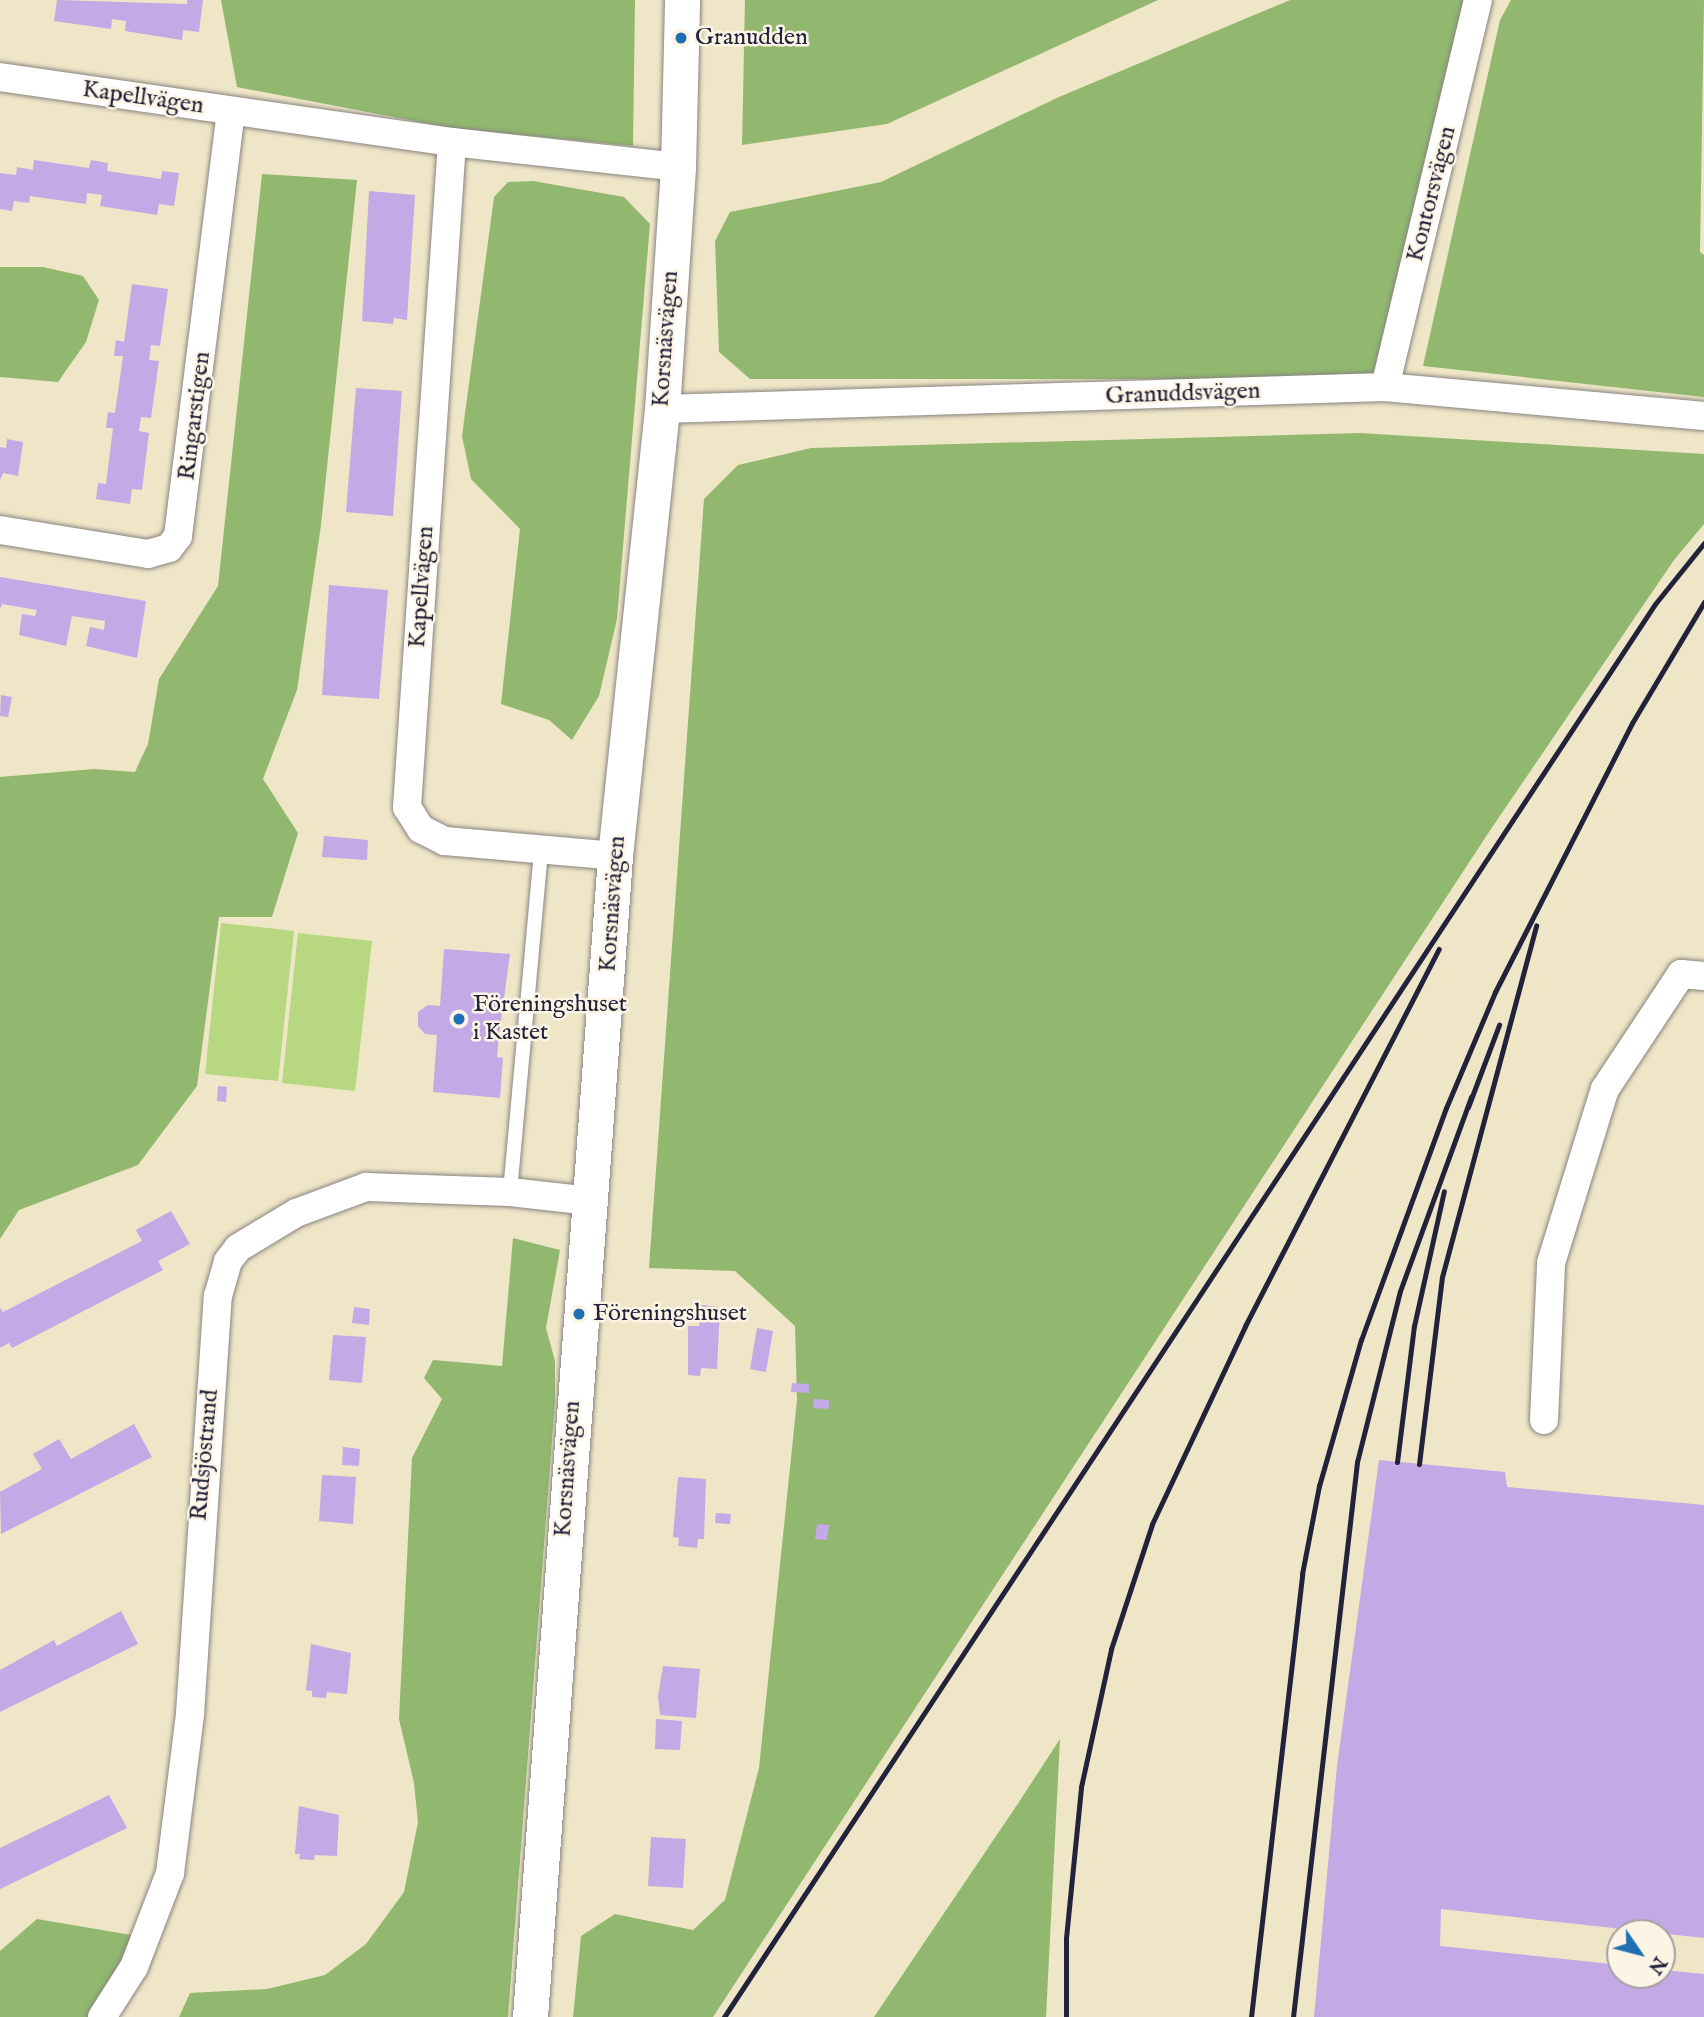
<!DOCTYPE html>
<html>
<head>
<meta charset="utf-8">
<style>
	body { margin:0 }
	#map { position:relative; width:1704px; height:2017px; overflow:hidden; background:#efe5c7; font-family:"IM FELL English",serif }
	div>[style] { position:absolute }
	.green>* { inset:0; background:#b7d880 }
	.forest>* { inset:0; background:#91b86e }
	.building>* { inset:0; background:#c3a9e6 }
	.roads { filter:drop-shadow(0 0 2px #888481) drop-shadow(0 0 2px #888481) }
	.service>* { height:14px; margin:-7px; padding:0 7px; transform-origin:7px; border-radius:7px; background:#fff }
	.minor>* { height:28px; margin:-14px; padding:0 14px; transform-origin:14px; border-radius:14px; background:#fff }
	.tertiary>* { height:35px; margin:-17.5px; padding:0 17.5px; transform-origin:17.5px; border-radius:17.5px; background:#fff }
	.rail>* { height:5px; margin:-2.5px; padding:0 2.5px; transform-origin:2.5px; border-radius:2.5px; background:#22223b }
	.dots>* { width:19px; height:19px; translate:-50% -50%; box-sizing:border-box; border:4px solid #fcf5e5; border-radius:50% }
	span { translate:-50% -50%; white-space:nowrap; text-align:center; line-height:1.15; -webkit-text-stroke:5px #fcf5e5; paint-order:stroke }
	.poi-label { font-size:24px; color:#22223b }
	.left { translate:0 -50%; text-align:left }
	.street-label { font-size:24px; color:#22223b }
	.north { position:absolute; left:1606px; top:1919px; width:70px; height:70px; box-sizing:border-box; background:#fcf5e5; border:2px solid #a5a1a1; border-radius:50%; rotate:125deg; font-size:19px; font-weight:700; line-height:28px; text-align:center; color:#22223b }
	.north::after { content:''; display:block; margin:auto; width:24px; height:32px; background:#1f6fb2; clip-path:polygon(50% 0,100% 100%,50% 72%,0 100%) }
</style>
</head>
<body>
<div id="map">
	<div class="green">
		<i style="clip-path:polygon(221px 923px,294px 931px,278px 1081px,205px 1074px)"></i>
		<i style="clip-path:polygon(298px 933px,372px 941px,355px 1091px,282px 1083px)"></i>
	</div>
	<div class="forest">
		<i style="clip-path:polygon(221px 0,635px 0,633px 146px,451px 128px,237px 87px)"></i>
		<i style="clip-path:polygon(745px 0,1158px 0,887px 124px,742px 145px)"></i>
		<i style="clip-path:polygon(1290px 0,1466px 0,1373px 379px,750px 379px,719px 352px,715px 241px,730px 212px,881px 182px,1059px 97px)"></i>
		<i style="clip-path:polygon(1511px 0,1704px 0,1700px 252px,1704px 255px,1704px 397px,1423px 366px,1500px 20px)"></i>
		<i style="clip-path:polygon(262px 174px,357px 180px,321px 525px,297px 690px,263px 779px,298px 833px,272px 917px,219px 917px,197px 1086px,138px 1165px,19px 1210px,0 1239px,0 777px,94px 769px,135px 772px,148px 744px,159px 679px,218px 586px)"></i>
		<i style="clip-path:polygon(533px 181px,624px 197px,650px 224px,617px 619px,599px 696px,572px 740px,549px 720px,501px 704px,520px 529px,471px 479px,462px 436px,494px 197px,508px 182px)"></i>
		<i style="clip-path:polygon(0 267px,43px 267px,83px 276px,99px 300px,86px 342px,58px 382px,0 377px)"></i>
		<i style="clip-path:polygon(1360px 433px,1704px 454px,1704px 524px,1674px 560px,1489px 832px,713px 2017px,573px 2017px,581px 1936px,615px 1914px,693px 1930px,725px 1900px,759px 1768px,797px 1400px,795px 1326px,735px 1271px,649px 1268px,704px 499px,738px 465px,811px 448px)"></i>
		<i style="clip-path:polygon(513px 1238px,560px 1250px,546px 1328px,555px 1361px,555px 1401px,508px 2017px,179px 2017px,190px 1993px,267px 1989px,325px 1975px,366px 1944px,404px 1892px,418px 1822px,414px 1783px,399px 1719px,412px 1458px,442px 1399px,424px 1378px,433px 1360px,502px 1366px)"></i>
		<i style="clip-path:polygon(1060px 1739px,1046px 2017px,874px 2017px,1019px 1802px)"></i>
		<i style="clip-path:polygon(37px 1919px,143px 1937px,94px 2017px,0 2017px,0 1951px)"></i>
	</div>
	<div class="building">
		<i style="clip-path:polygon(57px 0,187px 4px,187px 0,203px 0,199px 32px,183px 30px,182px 40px,125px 31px,126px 21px,112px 19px,111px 29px,54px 21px)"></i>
		<i style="clip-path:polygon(34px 160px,89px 168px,91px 160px,108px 163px,107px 171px,161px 179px,162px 171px,179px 173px,174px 206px,159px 204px,157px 215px,100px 206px,102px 195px,87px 193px,86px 204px,30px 196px,29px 203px,14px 201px,12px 211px,0 209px,0 173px,16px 175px,17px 167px,33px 170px)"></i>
		<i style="clip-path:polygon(369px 191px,415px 195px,407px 320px,394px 318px,393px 324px,362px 321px)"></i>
		<i style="clip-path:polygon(132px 284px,168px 289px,160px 346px,151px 345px,149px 360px,159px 361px,151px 418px,141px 417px,139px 431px,149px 433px,142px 490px,132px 489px,130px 504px,96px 499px,98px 483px,106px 484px,113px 428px,106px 428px,108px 412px,115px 413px,123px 356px,114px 356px,116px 340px,124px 342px)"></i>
		<i style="clip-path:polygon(356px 388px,402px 391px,393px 516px,346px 512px)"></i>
		<i style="clip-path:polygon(7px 439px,23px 442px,18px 476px,3px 473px,0 480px,0 447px,6px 448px)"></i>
		<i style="clip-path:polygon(0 577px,146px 601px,137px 658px,86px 646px,90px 627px,104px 630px,105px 621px,72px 616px,66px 646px,19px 635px,22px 614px,35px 616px,37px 610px,2px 604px,0 609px)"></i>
		<i style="clip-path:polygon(329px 585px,388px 590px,379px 699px,322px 695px)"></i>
		<i style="clip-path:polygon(1px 695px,12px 697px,8px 717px,0 716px)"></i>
		<i style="clip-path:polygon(324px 836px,368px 840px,367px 860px,322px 857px)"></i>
		<i style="clip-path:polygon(444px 949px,510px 954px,499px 1035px,497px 1057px,503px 1058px,500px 1098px,433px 1092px,437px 1035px,425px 1034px,418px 1026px,418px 1012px,428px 1005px,440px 1006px)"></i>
		<i style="clip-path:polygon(218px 1086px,227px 1087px,226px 1102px,217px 1101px)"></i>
		<i style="clip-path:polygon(171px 1211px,190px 1244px,158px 1261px,163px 1270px,12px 1348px,9px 1343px,0 1348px,0 1308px,3px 1312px,142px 1241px,136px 1230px)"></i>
		<i style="clip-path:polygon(701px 1305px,720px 1307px,717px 1369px,701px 1368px,700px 1376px,688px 1375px,688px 1326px,699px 1326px)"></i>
		<i style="clip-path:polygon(354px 1307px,370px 1309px,369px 1325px,352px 1323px)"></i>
		<i style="clip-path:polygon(757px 1328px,773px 1331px,766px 1372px,750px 1369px)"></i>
		<i style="clip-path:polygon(333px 1335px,366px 1337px,362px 1383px,329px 1380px)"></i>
		<i style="clip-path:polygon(792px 1383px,809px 1384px,809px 1393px,791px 1392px)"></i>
		<i style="clip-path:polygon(814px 1399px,829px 1400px,829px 1409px,813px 1408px)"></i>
		<i style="clip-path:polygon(134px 1424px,152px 1457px,1px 1534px,0 1492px,42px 1469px,33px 1454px,59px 1439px,71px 1459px)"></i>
		<i style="clip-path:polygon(343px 1447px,360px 1449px,359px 1466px,342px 1465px)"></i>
		<i style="clip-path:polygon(1379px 1460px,1505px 1472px,1507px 1487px,1704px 1505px,1704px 1938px,1441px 1909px,1440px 1946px,1620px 1965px,1620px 1975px,1662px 1975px,1662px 1970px,1704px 1974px,1704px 2017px,1314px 2017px,1337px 1766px)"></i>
		<i style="clip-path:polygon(322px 1475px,356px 1477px,353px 1524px,319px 1521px)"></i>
		<i style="clip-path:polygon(678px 1477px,706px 1479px,704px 1539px,698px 1539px,697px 1548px,678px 1546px,679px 1538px,673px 1537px)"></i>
		<i style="clip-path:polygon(716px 1513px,731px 1514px,730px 1524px,715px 1523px)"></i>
		<i style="clip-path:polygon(817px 1524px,829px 1525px,827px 1540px,815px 1539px)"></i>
		<i style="clip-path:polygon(121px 1611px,138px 1644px,0 1712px,0 1670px,54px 1640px,57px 1646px)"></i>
		<i style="clip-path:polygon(311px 1644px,351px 1653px,347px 1694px,327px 1692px,326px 1698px,312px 1697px,312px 1691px,306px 1690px)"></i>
		<i style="clip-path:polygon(663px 1666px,700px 1669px,696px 1718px,660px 1715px,658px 1696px)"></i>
		<i style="clip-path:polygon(656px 1719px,682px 1721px,680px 1750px,655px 1749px)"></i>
		<i style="clip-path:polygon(109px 1795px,127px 1828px,0 1889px,0 1848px)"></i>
		<i style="clip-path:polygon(299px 1806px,339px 1815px,337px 1856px,315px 1855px,314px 1860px,299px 1859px,300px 1854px,295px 1854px)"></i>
		<i style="clip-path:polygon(651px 1837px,686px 1839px,683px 1888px,648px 1886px)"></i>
	</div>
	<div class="roads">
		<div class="service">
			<i style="left:510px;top:1192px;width:342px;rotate:-84.8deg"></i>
		</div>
		<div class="minor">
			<i style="left:0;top:77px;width:457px;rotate:8.2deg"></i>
			<i style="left:452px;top:142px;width:227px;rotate:6.3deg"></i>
			<i style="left:452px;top:142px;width:667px;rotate:93.87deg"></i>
			<i style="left:407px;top:807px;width:26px;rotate:58deg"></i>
			<i style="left:421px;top:829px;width:27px;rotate:27deg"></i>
			<i style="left:445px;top:841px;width:171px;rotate:5deg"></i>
			<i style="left:1385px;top:387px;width:398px;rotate:-76.5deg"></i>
			<i style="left:662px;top:409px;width:723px;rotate:-1.74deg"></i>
			<i style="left:1385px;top:387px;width:320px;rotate:5.2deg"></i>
			<i style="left:0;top:530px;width:150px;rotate:9.2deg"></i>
			<i style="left:148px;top:554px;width:22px;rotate:-16deg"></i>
			<i style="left:169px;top:548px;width:15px;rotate:-53deg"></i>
			<i style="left:178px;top:536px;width:428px;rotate:-82.9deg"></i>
			<i style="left:1544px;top:1420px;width:157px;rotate:-87.4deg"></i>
			<i style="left:1551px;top:1263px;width:182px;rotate:-72.8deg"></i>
			<i style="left:1605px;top:1089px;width:138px;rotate:-56.5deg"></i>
			<i style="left:1681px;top:974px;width:23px;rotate:5deg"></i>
			<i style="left:102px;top:2017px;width:59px;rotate:-57.4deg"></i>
			<i style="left:134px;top:1967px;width:101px;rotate:-69deg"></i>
			<i style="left:170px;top:1873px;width:160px;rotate:-82.8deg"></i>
			<i style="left:190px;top:1714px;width:419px;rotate:-86.2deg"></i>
			<i style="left:218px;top:1296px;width:36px;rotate:-74deg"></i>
			<i style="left:228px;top:1261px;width:16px;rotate:-52deg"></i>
			<i style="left:238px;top:1248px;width:68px;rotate:-31.1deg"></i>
			<i style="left:296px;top:1213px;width:75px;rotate:-20.4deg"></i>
			<i style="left:366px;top:1187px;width:144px;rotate:2deg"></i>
			<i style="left:510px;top:1192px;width:81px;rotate:6.4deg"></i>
		</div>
		<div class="tertiary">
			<i style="left:530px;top:2017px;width:1164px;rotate:-85.81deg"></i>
			<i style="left:615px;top:856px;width:449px;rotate:-84deg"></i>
			<i style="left:662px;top:409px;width:243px;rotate:-86.2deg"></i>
			<i style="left:678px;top:167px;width:167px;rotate:-88.6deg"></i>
		</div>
	</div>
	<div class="rail">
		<i style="left:1468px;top:1107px;width:88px;rotate:-69.3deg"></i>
		<i style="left:1397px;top:1462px;width:137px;rotate:-82.9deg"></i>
		<i style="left:1414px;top:1326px;width:138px;rotate:-77.5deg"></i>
		<i style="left:1419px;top:1464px;width:188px;rotate:-83deg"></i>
		<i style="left:1442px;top:1277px;width:364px;rotate:-75deg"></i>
		<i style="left:724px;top:2017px;width:1692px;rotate:-56.62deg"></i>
		<i style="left:1655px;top:604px;width:78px;rotate:-51.2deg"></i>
		<i style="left:1066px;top:2017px;width:79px;rotate:-90deg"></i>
		<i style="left:1066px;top:1938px;width:152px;rotate:-84.3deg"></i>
		<i style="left:1081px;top:1787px;width:141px;rotate:-77.7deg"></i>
		<i style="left:1111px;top:1649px;width:132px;rotate:-71.8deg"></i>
		<i style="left:1152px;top:1524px;width:219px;rotate:-64.8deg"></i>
		<i style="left:1245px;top:1326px;width:424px;rotate:-62.8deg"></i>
		<i style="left:1251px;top:2017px;width:446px;rotate:-83.4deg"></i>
		<i style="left:1302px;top:1574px;width:90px;rotate:-79.1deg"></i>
		<i style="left:1319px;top:1486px;width:152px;rotate:-74deg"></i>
		<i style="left:1361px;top:1340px;width:247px;rotate:-69.9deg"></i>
		<i style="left:1446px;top:1108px;width:126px;rotate:-67.1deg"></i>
		<i style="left:1495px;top:992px;width:302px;rotate:-63deg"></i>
		<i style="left:1632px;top:723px;width:141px;rotate:-59.2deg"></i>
		<i style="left:1293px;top:2017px;width:559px;rotate:-83.42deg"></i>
		<i style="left:1357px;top:1462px;width:176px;rotate:-75.9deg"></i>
		<i style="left:1400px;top:1291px;width:207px;rotate:-69.9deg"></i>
	</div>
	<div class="dots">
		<i style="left:681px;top:38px;background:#1f6fb2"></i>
		<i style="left:459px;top:1019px;background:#1f6fb2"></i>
		<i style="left:579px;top:1314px;background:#1f6fb2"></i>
	</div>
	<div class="poi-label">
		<span class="left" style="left:695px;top:38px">Granudden</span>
		<span class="left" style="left:473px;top:1019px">Föreningshuset<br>i Kastet</span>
		<span class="left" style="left:593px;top:1314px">Föreningshuset</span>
	</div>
	<div class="street-label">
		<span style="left:143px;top:98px;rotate:8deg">Kapellvägen</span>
		<span style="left:1432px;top:194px;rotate:-76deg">Kontorsvägen</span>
		<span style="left:666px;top:339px;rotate:-86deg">Korsnäsvägen</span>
		<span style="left:1183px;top:394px;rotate:-2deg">Granuddsvägen</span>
		<span style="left:195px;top:416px;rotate:-83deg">Ringarstigen</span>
		<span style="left:422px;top:587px;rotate:-86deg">Kapellvägen</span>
		<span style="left:613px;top:904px;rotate:-86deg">Korsnäsvägen</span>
		<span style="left:205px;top:1455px;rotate:-85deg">Rudsjöstrand</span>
		<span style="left:568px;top:1469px;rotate:-86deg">Korsnäsvägen</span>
	</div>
	<div class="north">N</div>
</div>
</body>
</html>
